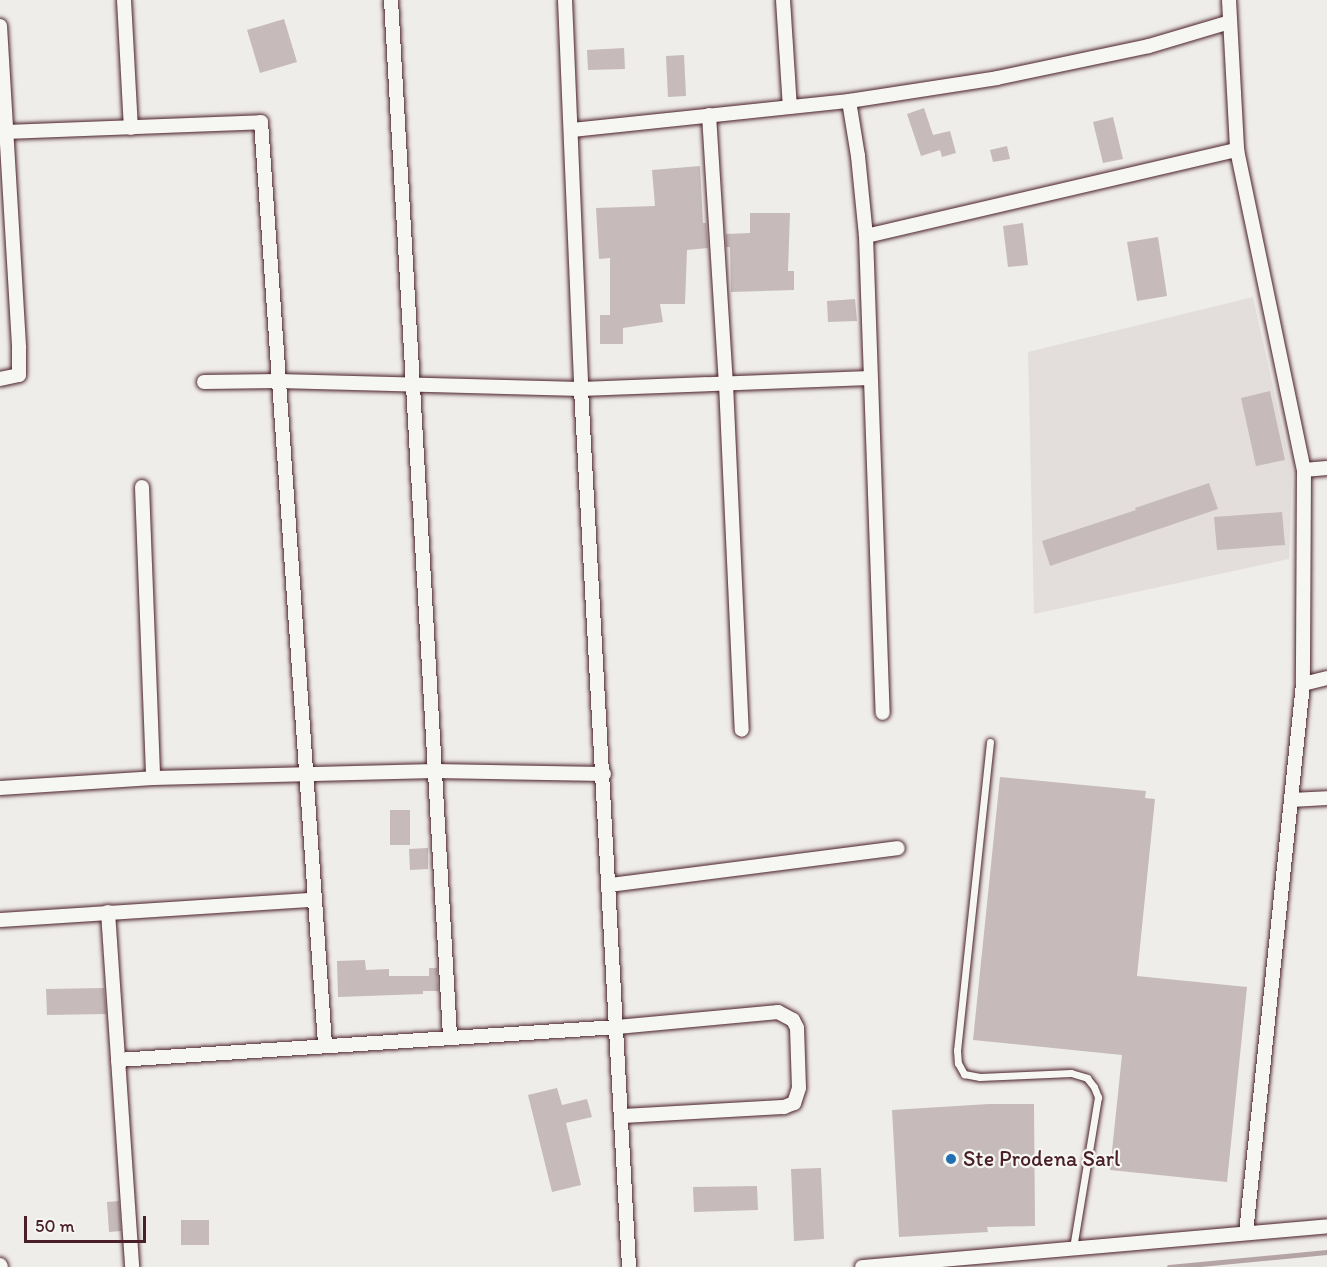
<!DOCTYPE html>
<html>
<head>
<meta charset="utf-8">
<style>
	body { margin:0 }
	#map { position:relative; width:1327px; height:1267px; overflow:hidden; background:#efedea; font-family:Itim,sans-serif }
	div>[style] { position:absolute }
	.built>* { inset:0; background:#e3dedc }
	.stream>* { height:4.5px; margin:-2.25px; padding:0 2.25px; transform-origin:2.25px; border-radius:2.25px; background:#b4a4a5 }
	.building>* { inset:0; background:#c6babb }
	.roads { filter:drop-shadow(0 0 2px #4a1f2b) drop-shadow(0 0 2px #4a1f2b) }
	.service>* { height:7px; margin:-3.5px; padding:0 3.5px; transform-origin:3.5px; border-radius:3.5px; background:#f6f6f2 }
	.minor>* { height:14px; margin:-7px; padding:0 7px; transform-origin:7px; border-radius:7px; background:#f6f6f2 }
	.dots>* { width:16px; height:16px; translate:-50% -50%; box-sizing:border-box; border:3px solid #f6f6f2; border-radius:50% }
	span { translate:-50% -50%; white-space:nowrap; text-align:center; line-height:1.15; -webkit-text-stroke:4.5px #f6f6f2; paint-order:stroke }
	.poi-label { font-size:22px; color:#4a1f2b }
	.left { translate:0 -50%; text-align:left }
	.scale { position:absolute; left:24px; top:1216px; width:122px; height:27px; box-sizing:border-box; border:3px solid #4a1f2b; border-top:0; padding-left:8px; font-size:18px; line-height:21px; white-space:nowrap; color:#4a1f2b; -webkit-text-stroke:4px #f6f6f2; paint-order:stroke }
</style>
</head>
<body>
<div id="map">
	<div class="built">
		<i style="clip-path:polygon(1253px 297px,1292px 472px,1289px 559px,1034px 614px,1028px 352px)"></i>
	</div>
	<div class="stream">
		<i style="left:1169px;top:1267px;width:159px;rotate:-5.4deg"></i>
	</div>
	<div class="building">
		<i style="clip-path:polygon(284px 19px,297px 62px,260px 73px,247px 30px)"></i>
		<i style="clip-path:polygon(624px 48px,625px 69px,588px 70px,587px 50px)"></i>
		<i style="clip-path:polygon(684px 55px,686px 96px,668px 97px,666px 56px)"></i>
		<i style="clip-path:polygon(924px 108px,933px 135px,950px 131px,956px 153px,942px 157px,940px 150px,921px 156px,907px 114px)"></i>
		<i style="clip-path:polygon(1113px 117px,1123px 159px,1103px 163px,1093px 122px)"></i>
		<i style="clip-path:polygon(1007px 146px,1010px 159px,993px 162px,990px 150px)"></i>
		<i style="clip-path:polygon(700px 166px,703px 223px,706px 223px,708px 248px,687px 250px,685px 304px,660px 304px,663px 322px,623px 328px,623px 344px,600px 344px,600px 315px,610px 315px,610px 258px,599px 259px,596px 208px,655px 206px,652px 170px)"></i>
		<i style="clip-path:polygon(750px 213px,790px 213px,788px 271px,794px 271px,794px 290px,731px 292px,730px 247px,726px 247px,726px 234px,750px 233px)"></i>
		<i style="clip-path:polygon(1023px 223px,1028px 265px,1008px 267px,1003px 226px)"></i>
		<i style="clip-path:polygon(1158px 237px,1167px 296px,1137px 301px,1127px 242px)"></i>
		<i style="clip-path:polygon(855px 299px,857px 321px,828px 322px,827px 301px)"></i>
		<i style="clip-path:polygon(1270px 391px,1285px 460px,1256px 466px,1241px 398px)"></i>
		<i style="clip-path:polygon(1209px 483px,1218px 509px,1050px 566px,1042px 541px,1136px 510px,1135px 508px)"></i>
		<i style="clip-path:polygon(1282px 512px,1285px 545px,1217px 550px,1214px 517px)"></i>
		<i style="clip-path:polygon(1000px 777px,1146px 791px,1145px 798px,1155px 799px,1137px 976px,1247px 987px,1227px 1182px,1110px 1170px,1122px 1055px,973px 1040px)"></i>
		<i style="clip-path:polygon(390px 810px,410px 810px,410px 845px,390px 845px)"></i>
		<i style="clip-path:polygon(428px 848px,428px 869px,410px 870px,409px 849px)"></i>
		<i style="clip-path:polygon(365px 960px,366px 970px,389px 969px,389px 976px,429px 976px,429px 968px,437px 968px,438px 991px,423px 991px,423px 994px,338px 997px,337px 961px)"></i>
		<i style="clip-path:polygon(104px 988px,106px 1014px,47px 1015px,46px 989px)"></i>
		<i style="clip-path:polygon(557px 1088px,562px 1105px,587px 1099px,592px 1117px,566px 1123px,581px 1185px,552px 1192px,528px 1095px)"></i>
		<i style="clip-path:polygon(989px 1104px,1034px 1104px,1035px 1226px,987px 1227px,988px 1232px,899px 1237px,892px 1110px)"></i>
		<i style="clip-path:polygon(821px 1168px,824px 1239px,794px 1241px,791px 1169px)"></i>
		<i style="clip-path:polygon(757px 1186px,758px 1210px,694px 1212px,693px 1187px)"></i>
		<i style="clip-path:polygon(119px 1201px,121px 1231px,109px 1232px,107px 1202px)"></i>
		<i style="clip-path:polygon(181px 1220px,209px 1220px,209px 1245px,181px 1245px)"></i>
	</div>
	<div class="roads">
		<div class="service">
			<i style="left:990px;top:742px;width:310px;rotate:96.1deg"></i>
			<i style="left:957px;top:1050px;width:13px;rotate:86deg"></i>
			<i style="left:958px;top:1063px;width:13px;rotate:61deg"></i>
			<i style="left:964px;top:1074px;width:16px;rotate:11deg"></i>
			<i style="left:980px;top:1077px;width:91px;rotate:-2.5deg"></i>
			<i style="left:1071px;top:1073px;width:17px;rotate:17deg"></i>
			<i style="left:1087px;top:1078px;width:11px;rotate:52deg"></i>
			<i style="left:1094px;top:1087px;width:11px;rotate:68deg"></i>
			<i style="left:1098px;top:1097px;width:153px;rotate:99.4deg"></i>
		</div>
		<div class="minor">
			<i style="left:124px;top:0;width:128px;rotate:86.9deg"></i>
			<i style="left:391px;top:0;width:1038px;rotate:86.74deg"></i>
			<i style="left:565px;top:0;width:389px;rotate:87.6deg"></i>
			<i style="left:581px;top:389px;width:879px;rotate:86.87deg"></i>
			<i style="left:783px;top:0;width:107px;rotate:86.3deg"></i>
			<i style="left:1229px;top:0;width:150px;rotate:86.9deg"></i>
			<i style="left:1237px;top:150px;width:327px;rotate:78.2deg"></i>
			<i style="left:1304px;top:470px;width:214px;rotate:90.3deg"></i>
			<i style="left:1303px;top:684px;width:552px;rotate:95.93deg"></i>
			<i style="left:0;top:26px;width:323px;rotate:86.6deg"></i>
			<i style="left:19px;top:348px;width:27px;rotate:90deg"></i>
			<i style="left:19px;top:375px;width:19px;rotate:168deg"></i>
			<i style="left:849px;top:101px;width:56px;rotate:80.7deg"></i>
			<i style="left:858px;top:156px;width:80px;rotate:84.3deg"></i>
			<i style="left:866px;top:236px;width:477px;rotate:88deg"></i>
			<i style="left:709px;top:115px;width:270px;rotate:86.4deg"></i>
			<i style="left:726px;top:384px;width:346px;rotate:87.4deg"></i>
			<i style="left:572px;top:130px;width:279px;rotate:-6deg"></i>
			<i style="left:849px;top:101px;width:150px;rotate:-8.8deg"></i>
			<i style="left:997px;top:78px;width:155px;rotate:-11.9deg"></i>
			<i style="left:1149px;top:46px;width:84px;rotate:-16.5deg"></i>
			<i style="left:6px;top:132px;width:255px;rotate:-2.2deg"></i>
			<i style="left:261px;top:122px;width:925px;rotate:86.03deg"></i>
			<i style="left:866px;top:236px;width:381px;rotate:-13.1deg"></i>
			<i style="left:204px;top:382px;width:74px;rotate:-0.8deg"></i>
			<i style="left:278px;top:381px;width:303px;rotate:1.5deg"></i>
			<i style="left:581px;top:389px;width:289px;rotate:-2.2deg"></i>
			<i style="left:1304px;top:470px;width:23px;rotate:-5deg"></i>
			<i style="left:142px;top:487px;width:291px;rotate:87.8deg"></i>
			<i style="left:1303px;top:684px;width:25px;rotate:-14deg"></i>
			<i style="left:0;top:788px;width:153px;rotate:-3.7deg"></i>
			<i style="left:153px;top:778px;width:282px;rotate:-1.4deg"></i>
			<i style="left:435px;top:771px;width:169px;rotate:1deg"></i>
			<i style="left:1291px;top:800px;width:36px;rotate:-3deg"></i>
			<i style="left:610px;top:885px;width:290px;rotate:-7.3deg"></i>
			<i style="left:108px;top:912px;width:356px;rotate:86.1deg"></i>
			<i style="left:0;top:920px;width:314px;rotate:-3.7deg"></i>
			<i style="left:118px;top:1060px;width:500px;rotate:-3.78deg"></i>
			<i style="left:617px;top:1027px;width:162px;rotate:-5.3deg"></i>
			<i style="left:778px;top:1012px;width:17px;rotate:28deg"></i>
			<i style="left:793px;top:1020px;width:9px;rotate:63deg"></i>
			<i style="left:797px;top:1028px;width:60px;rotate:88.1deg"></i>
			<i style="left:799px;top:1088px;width:16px;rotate:108deg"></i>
			<i style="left:794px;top:1103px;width:11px;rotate:158deg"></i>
			<i style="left:784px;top:1107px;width:163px;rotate:176.8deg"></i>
			<i style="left:0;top:1265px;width:2px;rotate:63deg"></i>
			<i style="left:862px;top:1267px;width:467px;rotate:-5deg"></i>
		</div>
	</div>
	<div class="dots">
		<i style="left:951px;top:1159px;background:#1f6fb2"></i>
	</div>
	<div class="poi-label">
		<span class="left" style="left:963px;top:1159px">Ste Prodena Sarl</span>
	</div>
	<div class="scale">50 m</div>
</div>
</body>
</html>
